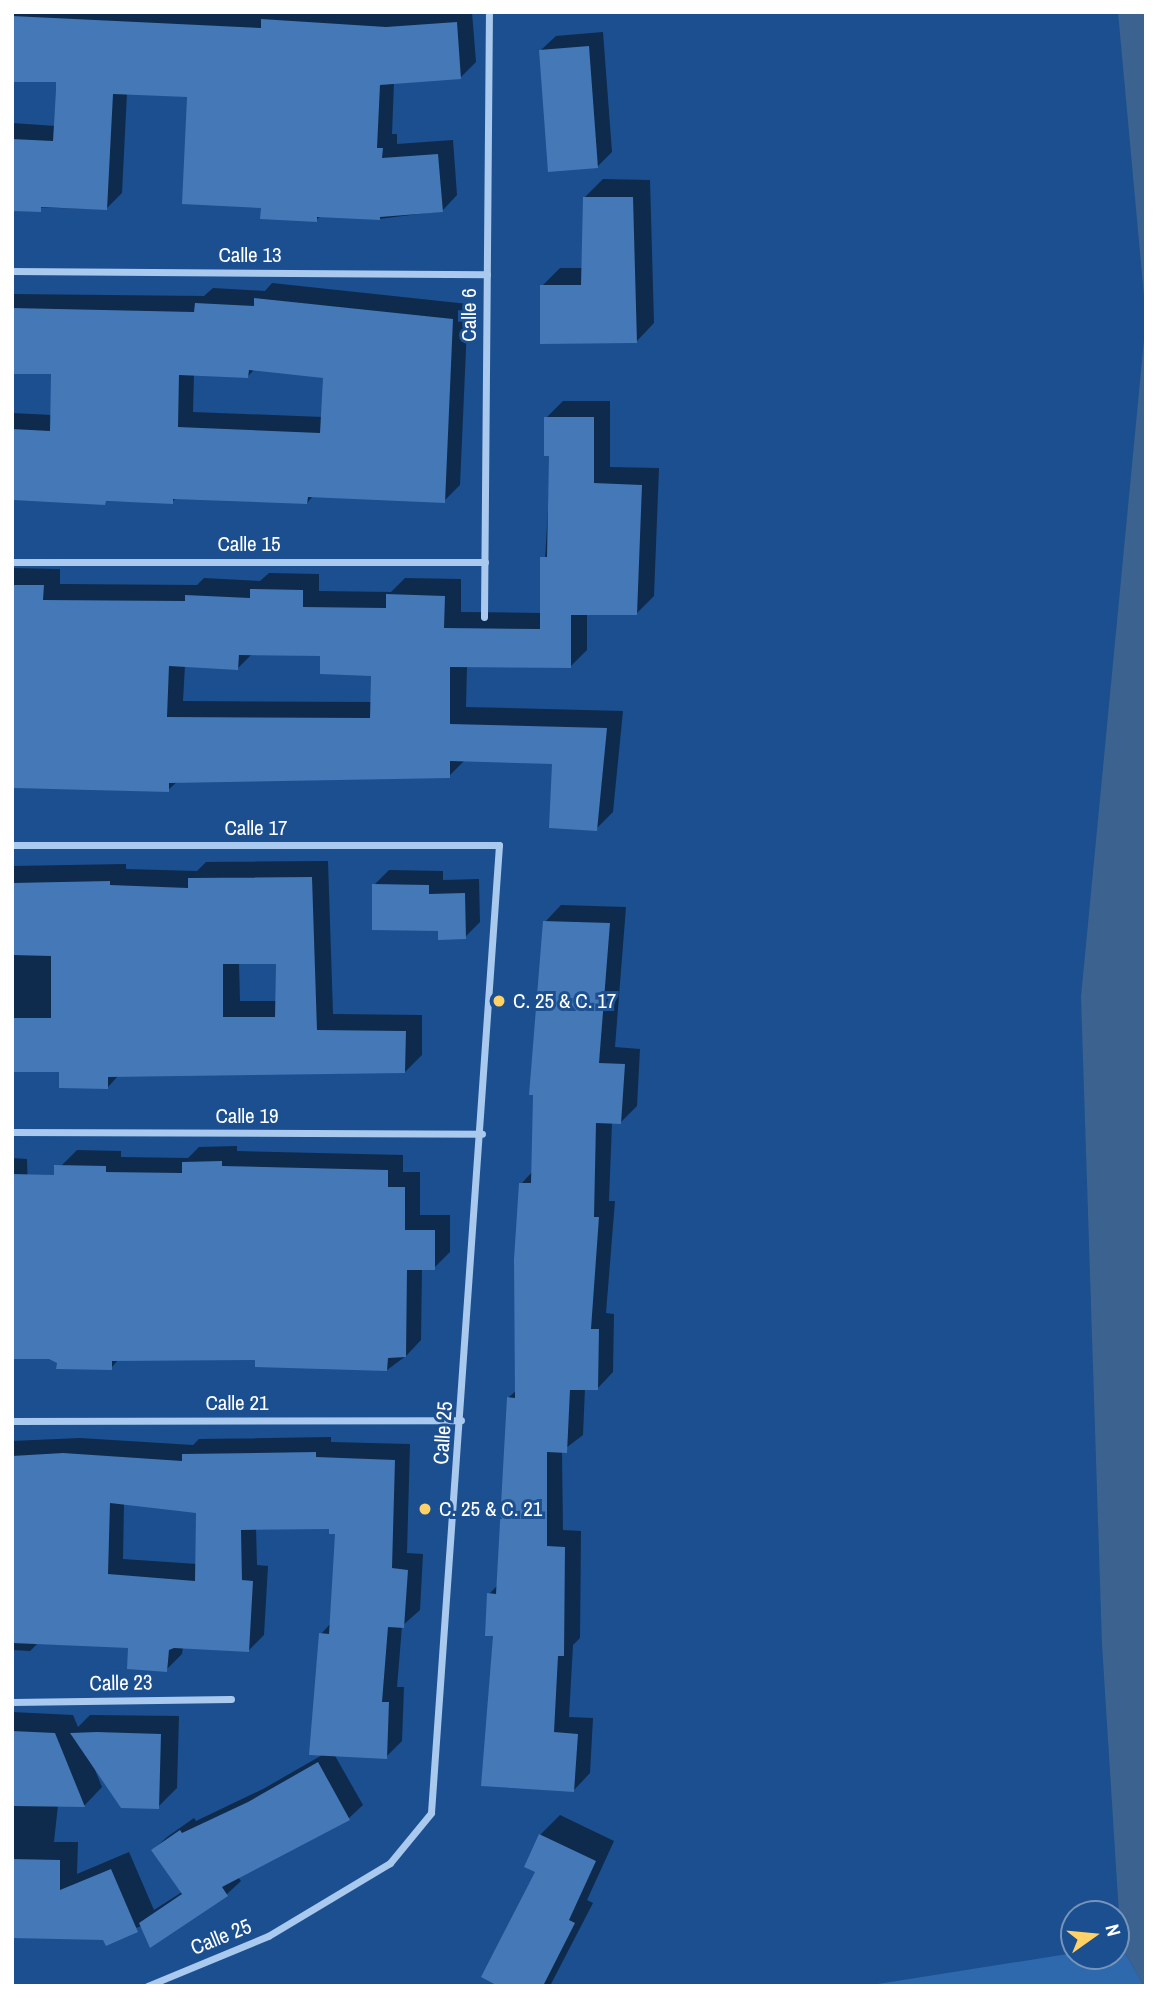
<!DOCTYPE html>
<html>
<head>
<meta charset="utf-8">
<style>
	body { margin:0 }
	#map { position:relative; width:1158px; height:1998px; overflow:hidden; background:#1b4f8f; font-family:"Archivo Narrow",sans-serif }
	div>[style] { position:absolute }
	.green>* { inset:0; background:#2e69ad }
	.water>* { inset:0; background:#3c6290 }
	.shadow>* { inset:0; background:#0007 }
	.building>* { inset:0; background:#4478b7 }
	.street>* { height:7px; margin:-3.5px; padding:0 3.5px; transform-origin:3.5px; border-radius:3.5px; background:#a9c9ee }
	.dots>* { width:19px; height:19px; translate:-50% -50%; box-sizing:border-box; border:4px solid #1b4f8f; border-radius:50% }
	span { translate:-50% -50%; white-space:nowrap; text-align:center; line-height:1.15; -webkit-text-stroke:6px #1b4f8f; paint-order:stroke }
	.street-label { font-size:21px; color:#fff }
	.poi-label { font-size:21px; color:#fff }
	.left { translate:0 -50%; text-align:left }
	.frame { position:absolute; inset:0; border:14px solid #fff; pointer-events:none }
	.north { position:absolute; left:1060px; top:1900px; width:70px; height:70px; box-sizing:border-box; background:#1b4f8f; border:2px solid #7695bc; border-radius:50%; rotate:75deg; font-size:19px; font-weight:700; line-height:28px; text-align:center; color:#fff }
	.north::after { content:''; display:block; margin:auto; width:24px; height:32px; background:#ffd166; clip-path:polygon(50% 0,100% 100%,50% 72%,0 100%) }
</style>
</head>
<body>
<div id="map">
	<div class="green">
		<i style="clip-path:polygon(1121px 1946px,1144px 1986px,865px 1986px,1074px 1953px,1116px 1956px,1116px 1947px)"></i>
	</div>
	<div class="water">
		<i style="clip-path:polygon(1118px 12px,1146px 12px,1146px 318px)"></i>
		<i style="clip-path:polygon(1146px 319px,1146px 1986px,1144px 1986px,1121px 1946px,1102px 1644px,1081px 997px)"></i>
	</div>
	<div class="shadow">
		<i style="clip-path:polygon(12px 12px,472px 12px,476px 62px,460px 78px,394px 82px,392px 134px,397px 134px,397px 144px,453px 140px,457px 195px,442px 211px,379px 219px,321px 216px,316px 220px,263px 207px,188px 96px,127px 93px,122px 193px,106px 209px,12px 207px,12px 123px,56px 126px,58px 80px,12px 81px)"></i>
		<i style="clip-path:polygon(603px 32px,612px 152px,597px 167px,541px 50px,556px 36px)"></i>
		<i style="clip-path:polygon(603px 179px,650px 180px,654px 323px,636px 342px,542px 286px,560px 268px,583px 268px,584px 198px)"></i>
		<i style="clip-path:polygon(evenodd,272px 283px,468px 304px,460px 485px,444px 501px,314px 495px,307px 503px,177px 497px,172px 502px,12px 500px,12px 413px,52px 415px,53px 373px,12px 372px,12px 294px,204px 296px,213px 288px,265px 291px,272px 283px,255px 369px,325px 376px,323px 417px,193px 412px,194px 374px,248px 376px,255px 369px)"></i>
		<i style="clip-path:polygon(evenodd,563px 401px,610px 401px,610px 467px,659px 468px,654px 596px,637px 613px,587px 613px,587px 650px,570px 667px,467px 666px,466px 707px,623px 711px,613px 812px,596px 829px,553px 763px,465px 760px,449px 776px,178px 781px,168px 790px,12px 788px,12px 568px,60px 569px,60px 584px,197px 585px,204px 578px,260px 581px,269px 573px,319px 574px,319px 591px,391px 592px,405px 578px,461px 579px,461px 612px,542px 613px,551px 455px,546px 418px,563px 401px,252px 654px,322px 654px,372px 674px,372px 702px,183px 701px,185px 665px,238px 668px,252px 654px)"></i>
		<i style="clip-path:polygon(evenodd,328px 861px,333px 1014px,422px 1015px,422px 1055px,405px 1072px,119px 1075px,107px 1088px,61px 1070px,16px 1070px,12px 1074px,12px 866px,126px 864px,126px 869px,197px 871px,206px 862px,328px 861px,239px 962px,278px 962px,277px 1001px,240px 1001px,239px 962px)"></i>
		<i style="clip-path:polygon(389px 870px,443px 871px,443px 880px,479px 879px,480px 922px,465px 937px,439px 930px,374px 885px)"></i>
		<i style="clip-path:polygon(561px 905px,626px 907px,615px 1047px,640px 1049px,637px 1106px,621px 1122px,612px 1122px,609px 1201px,615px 1201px,606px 1313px,614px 1314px,613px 1372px,597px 1389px,585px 1388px,583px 1435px,562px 1451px,563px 1530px,581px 1531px,580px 1638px,573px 1645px,569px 1717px,593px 1718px,590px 1773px,574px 1790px,495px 1635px,489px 1594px,498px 1585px,508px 1398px,517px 1390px,521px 1184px,533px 1171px,545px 922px)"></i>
		<i style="clip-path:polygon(237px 1146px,237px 1151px,403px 1155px,403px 1172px,420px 1172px,420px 1215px,450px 1215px,450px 1252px,434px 1268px,422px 1268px,421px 1340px,406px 1356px,387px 1370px,257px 1358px,119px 1359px,111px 1368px,49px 1357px,12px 1357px,12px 1158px,27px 1159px,30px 1263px,61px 1166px,77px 1150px,121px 1151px,121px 1157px,188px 1158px,199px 1147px)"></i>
		<i style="clip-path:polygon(evenodd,331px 1437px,331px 1442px,410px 1444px,407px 1553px,423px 1554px,420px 1610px,402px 1626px,397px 1687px,404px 1687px,402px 1741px,386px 1757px,334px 1754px,363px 1805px,349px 1818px,238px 1877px,241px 1881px,227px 1894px,150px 1945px,142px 1926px,104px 1938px,12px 1937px,12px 1712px,73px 1715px,78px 1727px,90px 1715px,179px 1716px,177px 1788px,158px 1807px,95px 1770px,102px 1787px,85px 1805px,58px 1805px,54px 1842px,78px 1842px,77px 1874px,129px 1852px,154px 1910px,182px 1892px,153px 1850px,167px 1837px,194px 1818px,196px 1821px,263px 1789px,324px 1754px,321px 1634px,331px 1623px,337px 1533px,331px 1527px,256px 1528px,257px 1565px,268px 1566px,264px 1635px,249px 1650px,183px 1647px,182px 1654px,166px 1670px,130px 1646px,39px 1642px,30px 1651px,12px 1650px,12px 1441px,80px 1438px,193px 1445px,199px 1439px,331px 1437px,124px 1503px,198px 1511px,197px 1564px,123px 1559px,124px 1503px)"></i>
		<i style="clip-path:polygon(560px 1815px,614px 1841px,587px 1900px,593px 1903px,550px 1986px,501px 1986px,537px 1871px,540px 1835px)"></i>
	</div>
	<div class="building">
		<i style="clip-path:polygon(12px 16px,261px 28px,261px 19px,386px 27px,457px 22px,461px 79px,380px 85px,377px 148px,383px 148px,382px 158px,438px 154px,443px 212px,380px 217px,380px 220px,317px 217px,317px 222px,260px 219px,261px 208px,182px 204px,187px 97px,113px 94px,107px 210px,41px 207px,41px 212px,12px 211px,12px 139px,53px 141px,56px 90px,56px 82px,12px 82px)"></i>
		<i style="clip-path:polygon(589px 46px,598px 168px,548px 172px,539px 50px)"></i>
		<i style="clip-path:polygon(583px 197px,633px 197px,637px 343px,540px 344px,540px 285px,581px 285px)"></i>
		<i style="clip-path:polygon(evenodd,254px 298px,453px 319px,445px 503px,308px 497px,307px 504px,173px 499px,173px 504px,106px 501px,105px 505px,12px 500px,12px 429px,50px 431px,51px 374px,12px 374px,12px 308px,194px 312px,195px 303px,254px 306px,254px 298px,249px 370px,323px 378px,320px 433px,178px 427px,179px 375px,248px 378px,249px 370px)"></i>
		<i style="clip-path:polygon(evenodd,544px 417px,594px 417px,594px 483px,642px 485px,637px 615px,571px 615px,571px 668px,450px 667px,450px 724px,607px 728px,597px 831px,549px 828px,552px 764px,450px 761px,450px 778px,169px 783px,169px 792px,12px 788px,12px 585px,44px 585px,43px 600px,185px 601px,185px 595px,250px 598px,250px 589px,303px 590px,303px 607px,386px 608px,386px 594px,445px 596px,444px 628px,540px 629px,540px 557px,547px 557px,549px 456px,544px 456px,544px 417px,239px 655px,320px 656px,320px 674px,371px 676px,370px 718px,167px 717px,169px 666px,238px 670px,239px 655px)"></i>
		<i style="clip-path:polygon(evenodd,312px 877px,317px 1030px,406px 1031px,405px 1073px,108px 1077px,108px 1089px,59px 1088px,59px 1072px,12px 1072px,12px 1018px,51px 1018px,51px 956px,12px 955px,12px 883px,110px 881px,110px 885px,188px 888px,188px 878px,312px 877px,223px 964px,276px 964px,275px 1017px,223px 1017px,223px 964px)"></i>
		<i style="clip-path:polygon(372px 884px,429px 885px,429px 894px,465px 893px,466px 939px,438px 940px,438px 931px,372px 930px)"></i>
		<i style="clip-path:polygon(543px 921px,610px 923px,599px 1063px,625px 1064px,621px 1124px,596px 1123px,594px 1217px,599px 1217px,591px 1329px,599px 1329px,598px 1390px,570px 1390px,567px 1453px,547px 1452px,547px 1546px,565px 1547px,564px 1656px,558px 1656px,554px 1732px,578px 1734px,574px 1792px,481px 1786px,493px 1636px,485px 1636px,487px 1593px,496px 1594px,507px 1397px,515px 1398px,514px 1259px,519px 1183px,531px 1183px,533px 1095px,529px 1095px)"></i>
		<i style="clip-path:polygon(222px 1161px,222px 1166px,388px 1170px,388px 1187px,405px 1187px,405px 1230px,435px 1230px,435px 1270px,407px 1270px,406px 1357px,388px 1358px,387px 1371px,255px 1367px,255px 1360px,112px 1361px,112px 1370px,56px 1369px,57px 1363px,49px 1359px,12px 1359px,12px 1174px,54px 1175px,54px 1165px,106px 1166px,106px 1172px,182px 1173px,182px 1162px)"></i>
		<i style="clip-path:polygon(evenodd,316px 1452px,316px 1457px,395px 1460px,392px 1568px,408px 1570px,404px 1628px,388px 1627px,382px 1702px,389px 1702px,387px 1759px,309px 1755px,319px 1633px,329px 1634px,335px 1534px,329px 1534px,329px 1529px,241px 1530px,242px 1580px,253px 1581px,249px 1652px,174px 1648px,169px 1650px,167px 1672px,127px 1669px,128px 1648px,12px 1643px,12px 1456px,63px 1453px,182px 1461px,182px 1454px,316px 1452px,110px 1503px,196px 1513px,195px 1581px,108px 1574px,110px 1503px)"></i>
		<i style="clip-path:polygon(12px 1731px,55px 1733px,85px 1807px,12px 1806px)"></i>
		<i style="clip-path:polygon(97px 1732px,161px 1734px,159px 1809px,121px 1808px,70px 1733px)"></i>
		<i style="clip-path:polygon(318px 1762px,350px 1820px,222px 1887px,228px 1896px,150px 1948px,139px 1923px,182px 1894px,151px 1850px,180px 1830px,182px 1833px,248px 1802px)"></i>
		<i style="clip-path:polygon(539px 1834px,596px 1861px,569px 1920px,575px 1923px,543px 1986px,498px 1986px,481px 1977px,535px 1872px,524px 1867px)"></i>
		<i style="clip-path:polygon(12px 1859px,60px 1860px,60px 1890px,111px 1869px,138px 1932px,106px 1946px,103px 1940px,12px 1938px)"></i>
	</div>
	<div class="street">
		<i style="left:12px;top:271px;width:475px;rotate:0.4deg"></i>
		<i style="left:12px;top:562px;width:473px"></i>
		<i style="left:484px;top:617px;width:605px;rotate:-89.53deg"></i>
		<i style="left:12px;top:845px;width:487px"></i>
		<i style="left:499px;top:845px;width:970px;rotate:94.02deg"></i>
		<i style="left:431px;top:1813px;width:65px;rotate:129.4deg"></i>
		<i style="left:390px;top:1863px;width:142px;rotate:149.1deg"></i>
		<i style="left:268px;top:1936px;width:131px;rotate:157.5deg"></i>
		<i style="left:12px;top:1132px;width:470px;rotate:0.2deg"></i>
		<i style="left:12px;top:1421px;width:449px;rotate:-0.1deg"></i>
		<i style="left:12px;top:1702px;width:219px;rotate:-0.8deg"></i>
	</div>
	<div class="dots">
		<i style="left:499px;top:1001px;background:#ffd166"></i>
		<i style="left:425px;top:1509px;background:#ffd166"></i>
	</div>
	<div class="street-label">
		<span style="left:250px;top:255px">Calle 13</span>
		<span style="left:469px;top:315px;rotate:-90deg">Calle 6</span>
		<span style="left:249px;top:544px">Calle 15</span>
		<span style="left:256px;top:828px">Calle 17</span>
		<span style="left:247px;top:1116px">Calle 19</span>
		<span style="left:237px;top:1403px">Calle 21</span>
		<span style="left:443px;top:1433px;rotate:-86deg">Calle 25</span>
		<span style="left:121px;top:1683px;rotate:-1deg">Calle 23</span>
		<span style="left:221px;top:1937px;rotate:-22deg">Calle 25</span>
	</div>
	<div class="poi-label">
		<span class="left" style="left:513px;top:1001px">C. 25 &amp; C. 17</span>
		<span class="left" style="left:439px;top:1509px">C. 25 &amp; C. 21</span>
	</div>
	<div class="frame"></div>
	<div class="north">N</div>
</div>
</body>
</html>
